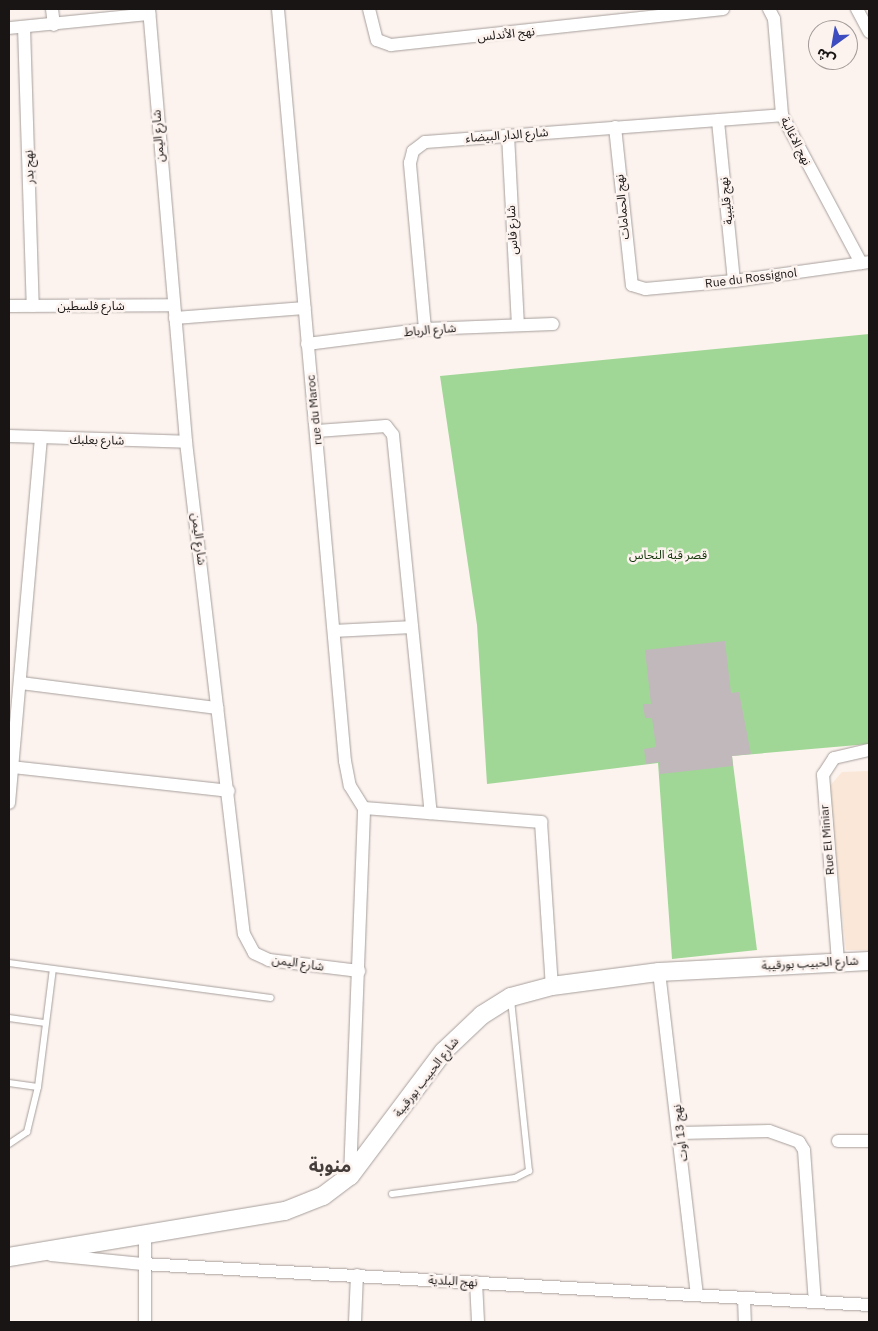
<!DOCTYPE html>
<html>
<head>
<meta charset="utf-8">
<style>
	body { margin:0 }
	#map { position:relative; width:878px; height:1331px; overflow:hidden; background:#fcf3ef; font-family:"IBM Plex Sans","Noto Sans Arabic",sans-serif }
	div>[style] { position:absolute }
	.commercial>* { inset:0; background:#fae7d7 }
	.green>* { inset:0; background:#a1d796 }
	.building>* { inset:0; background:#c0b8bb }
	.roads { filter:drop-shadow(0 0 1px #a79f9b) drop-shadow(0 0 1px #a79f9b) }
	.lane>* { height:6px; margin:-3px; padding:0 3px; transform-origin:3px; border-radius:3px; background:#fff }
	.street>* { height:12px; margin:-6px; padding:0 6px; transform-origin:6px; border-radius:6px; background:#fff }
	.secondary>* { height:18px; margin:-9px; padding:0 9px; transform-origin:9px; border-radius:9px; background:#fff }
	span { translate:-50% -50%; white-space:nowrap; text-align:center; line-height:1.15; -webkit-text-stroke:5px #fcf3ef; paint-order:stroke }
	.street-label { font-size:12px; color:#181514 }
	.park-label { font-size:12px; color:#12360a }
	.district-label { font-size:18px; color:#443d3a; font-weight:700 }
	.frame { position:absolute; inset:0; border:10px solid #181514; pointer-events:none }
	.north { position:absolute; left:808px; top:20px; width:50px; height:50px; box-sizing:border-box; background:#fcf3ef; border:1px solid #a19a97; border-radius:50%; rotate:212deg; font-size:14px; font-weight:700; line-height:20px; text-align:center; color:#181514 }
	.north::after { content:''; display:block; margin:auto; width:18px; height:22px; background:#3d4dc0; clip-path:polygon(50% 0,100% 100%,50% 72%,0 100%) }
</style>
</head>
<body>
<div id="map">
	<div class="commercial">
		<i style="clip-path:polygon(869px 771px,869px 950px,846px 950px,829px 787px,842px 772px)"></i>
	</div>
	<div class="green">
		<i style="clip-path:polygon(869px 334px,869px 744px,732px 756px,757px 950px,672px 959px,658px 763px,487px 784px,477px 625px,440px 376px)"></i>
	</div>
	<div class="building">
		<i style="clip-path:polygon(725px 641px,731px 693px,739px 692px,751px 754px,732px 756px,733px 766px,660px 774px,659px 762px,646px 764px,644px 749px,656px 747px,652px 718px,645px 718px,643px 704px,651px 704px,645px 650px)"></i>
	</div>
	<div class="roads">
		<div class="lane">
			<i style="left:9px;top:963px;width:264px;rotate:7.6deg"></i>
			<i style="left:9px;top:1018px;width:37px;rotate:8deg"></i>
			<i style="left:9px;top:1083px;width:29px;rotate:8deg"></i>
			<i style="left:38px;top:1087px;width:119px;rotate:-82.8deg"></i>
			<i style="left:9px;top:1144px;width:22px;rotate:-34deg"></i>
			<i style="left:27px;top:1132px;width:46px;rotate:-76.3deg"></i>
			<i style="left:392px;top:1194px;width:124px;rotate:-7.4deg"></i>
			<i style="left:515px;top:1178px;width:16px;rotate:-27deg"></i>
			<i style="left:529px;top:1171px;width:173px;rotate:-96deg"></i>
		</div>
		<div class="street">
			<i style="left:52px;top:9px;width:16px;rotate:83deg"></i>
			<i style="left:149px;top:9px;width:435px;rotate:85.1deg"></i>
			<i style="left:186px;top:442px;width:495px;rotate:83.3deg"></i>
			<i style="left:244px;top:934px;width:21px;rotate:62deg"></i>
			<i style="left:254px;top:953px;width:17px;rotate:25deg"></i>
			<i style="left:269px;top:960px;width:91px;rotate:7deg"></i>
			<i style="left:278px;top:9px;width:755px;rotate:84.91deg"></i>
			<i style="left:345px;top:761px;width:25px;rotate:79deg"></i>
			<i style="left:350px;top:786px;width:26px;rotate:58deg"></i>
			<i style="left:369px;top:9px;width:32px;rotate:76deg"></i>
			<i style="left:377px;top:40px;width:15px;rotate:20deg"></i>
			<i style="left:391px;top:45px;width:334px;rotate:-6.2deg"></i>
			<i style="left:769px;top:9px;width:11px;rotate:63deg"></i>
			<i style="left:774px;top:19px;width:96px;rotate:85.2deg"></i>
			<i style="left:782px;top:115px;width:168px;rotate:61.9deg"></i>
			<i style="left:857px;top:9px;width:26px;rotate:62deg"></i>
			<i style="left:24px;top:27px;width:279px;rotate:88.2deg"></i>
			<i style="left:9px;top:28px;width:141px;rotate:-5.7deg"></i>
			<i style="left:718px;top:121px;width:161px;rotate:84.3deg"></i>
			<i style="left:615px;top:127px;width:159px;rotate:83.9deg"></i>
			<i style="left:632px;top:285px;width:14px;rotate:17deg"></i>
			<i style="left:645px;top:289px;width:89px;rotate:-5.1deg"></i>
			<i style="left:734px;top:281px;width:136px;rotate:-8deg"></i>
			<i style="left:508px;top:135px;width:190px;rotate:87deg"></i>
			<i style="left:9px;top:306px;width:164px;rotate:-0.3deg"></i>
			<i style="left:175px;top:318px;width:130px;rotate:-4.4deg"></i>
			<i style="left:425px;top:329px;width:167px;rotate:-95.2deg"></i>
			<i style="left:410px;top:163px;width:12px;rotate:-76deg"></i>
			<i style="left:413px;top:151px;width:15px;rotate:-37deg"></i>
			<i style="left:425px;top:142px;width:358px;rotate:-4.3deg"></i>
			<i style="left:307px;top:344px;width:119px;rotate:-7.2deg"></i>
			<i style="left:425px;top:329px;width:128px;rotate:-2.2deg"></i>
			<i style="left:317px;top:431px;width:69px;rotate:-4.1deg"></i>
			<i style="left:386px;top:426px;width:11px;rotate:52deg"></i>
			<i style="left:393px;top:435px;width:380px;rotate:84.3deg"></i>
			<i style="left:9px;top:436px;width:177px;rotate:1.9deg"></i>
			<i style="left:334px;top:631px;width:78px;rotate:-2.9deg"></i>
			<i style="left:21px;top:683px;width:198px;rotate:7.3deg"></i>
			<i style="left:12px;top:767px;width:218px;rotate:6.3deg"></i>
			<i style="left:9px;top:803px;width:365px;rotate:-85deg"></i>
			<i style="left:364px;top:808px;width:178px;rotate:4.5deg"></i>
			<i style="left:541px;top:822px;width:164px;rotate:86.2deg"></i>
			<i style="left:838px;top:961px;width:187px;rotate:-94.6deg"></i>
			<i style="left:823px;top:775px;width:20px;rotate:-57deg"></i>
			<i style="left:834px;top:758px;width:36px;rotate:-13deg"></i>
			<i style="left:659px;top:972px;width:325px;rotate:83.3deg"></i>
			<i style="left:680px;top:1133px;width:89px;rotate:-1.3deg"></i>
			<i style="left:769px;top:1131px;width:32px;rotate:20deg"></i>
			<i style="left:799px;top:1142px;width:9px;rotate:58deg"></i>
			<i style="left:804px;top:1150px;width:152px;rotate:85.9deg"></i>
			<i style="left:838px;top:1141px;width:31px"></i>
			<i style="left:350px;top:1176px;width:368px;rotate:-87.8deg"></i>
			<i style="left:145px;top:1233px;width:89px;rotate:90deg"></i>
			<i style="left:51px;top:1255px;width:92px;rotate:5.6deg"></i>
			<i style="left:143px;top:1264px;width:727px;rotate:3.23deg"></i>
			<i style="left:476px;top:1282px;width:40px;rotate:87.1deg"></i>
			<i style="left:744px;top:1298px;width:24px;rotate:88deg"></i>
			<i style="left:355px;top:1322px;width:47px;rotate:-87.6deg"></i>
		</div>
		<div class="secondary">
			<i style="left:9px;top:1257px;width:280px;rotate:-9.5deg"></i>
			<i style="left:285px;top:1211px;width:41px;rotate:-21.5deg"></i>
			<i style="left:323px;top:1196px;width:34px;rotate:-37deg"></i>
			<i style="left:350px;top:1176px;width:156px;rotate:-53.1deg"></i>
			<i style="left:444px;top:1051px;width:52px;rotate:-43.5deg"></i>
			<i style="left:482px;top:1015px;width:34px;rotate:-32deg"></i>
			<i style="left:511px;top:997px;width:42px;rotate:-15deg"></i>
			<i style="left:552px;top:986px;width:108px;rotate:-7.5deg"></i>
			<i style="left:659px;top:972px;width:210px;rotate:-3deg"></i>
		</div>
	</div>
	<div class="street-label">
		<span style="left:506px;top:34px;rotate:-6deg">نهج الأندلس</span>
		<span style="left:507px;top:135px;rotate:-4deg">شارع الدار البيضاء</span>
		<span style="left:158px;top:136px;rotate:-94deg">شارع اليمن</span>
		<span style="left:796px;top:141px;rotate:63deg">نهج الاغالبة</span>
		<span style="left:29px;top:167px;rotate:-92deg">نهج بدر</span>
		<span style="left:726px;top:201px;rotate:-96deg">نهج قليبية</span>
		<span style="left:622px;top:207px;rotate:-95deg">نهج الحمامات</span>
		<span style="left:512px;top:230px;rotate:-93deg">شارع فاس</span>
		<span style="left:751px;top:278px;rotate:-7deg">Rue du Rossignol</span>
		<span style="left:91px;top:306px">شارع فلسطين</span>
		<span style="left:430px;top:330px;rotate:-5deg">شارع الرباط</span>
		<span style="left:314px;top:410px;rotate:-96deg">rue du Maroc</span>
		<span style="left:97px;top:440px;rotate:1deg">شارع بعلبك</span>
		<span style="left:199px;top:539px;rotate:83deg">شارع اليمن</span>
		<span style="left:827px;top:840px;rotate:-95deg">Rue El Miniar</span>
		<span style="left:298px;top:963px;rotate:8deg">شارع اليمن</span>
		<span style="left:810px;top:963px;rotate:-3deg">شارع الحبيب بورقيبة</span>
		<span style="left:426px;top:1077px;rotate:-52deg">شارع الحبيب بورقيبة</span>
		<span style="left:680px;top:1133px;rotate:-97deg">نهج 13 أوت</span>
		<span style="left:453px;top:1281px;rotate:3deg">نهج البلدية</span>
	</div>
	<div class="park-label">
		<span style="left:668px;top:555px">قصر قبة النحاس</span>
	</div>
	<div class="district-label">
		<span style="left:330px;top:1166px">منوبة</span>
	</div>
	<div class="frame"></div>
	<div class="north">ش</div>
</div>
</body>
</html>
